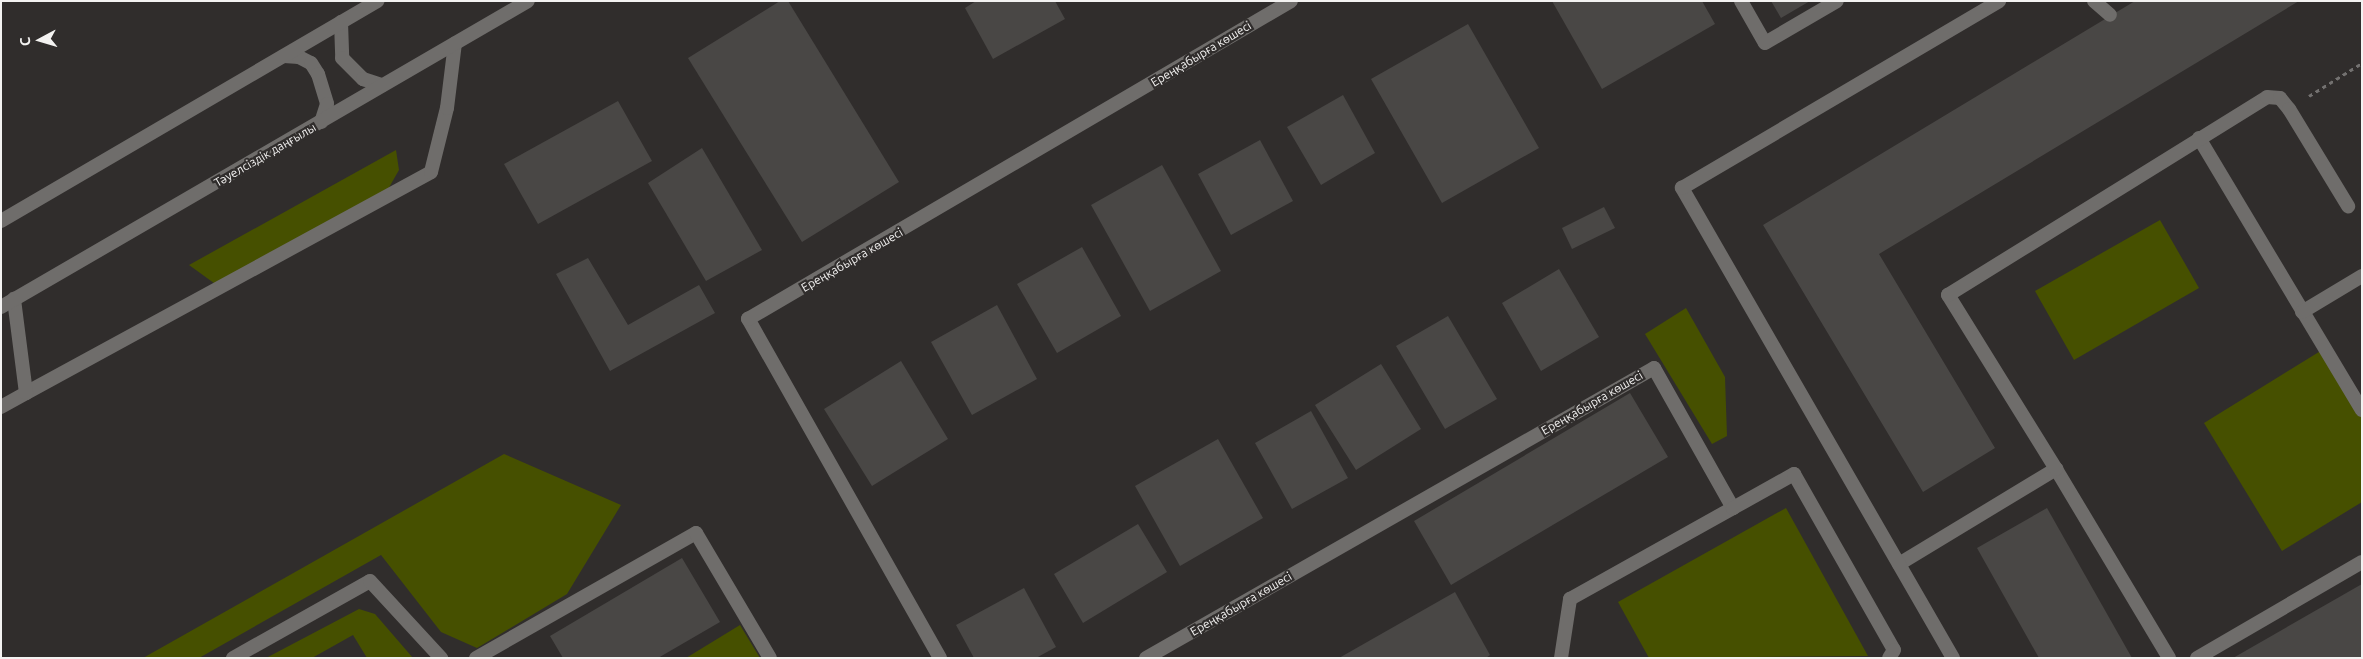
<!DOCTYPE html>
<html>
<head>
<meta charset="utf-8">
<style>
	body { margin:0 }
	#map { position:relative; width:2363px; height:659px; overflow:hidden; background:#302d2c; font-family:Ubuntu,sans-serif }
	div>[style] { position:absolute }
	.green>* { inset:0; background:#465000 }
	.building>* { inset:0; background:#494745 }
	.path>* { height:3px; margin-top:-1.5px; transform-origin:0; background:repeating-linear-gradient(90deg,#737170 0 4px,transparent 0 8px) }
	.service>* { height:14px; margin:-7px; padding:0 7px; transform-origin:7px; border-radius:7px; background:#6f6d6b }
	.minor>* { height:14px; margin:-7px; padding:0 7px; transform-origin:7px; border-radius:7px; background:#6f6d6b }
	.secondary>* { height:14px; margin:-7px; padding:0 7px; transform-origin:7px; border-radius:7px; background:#6f6d6b }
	span { translate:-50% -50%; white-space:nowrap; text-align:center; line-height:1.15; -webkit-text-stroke:4.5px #302d2c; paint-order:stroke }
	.street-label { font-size:12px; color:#f3f2f1 }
	.frame { position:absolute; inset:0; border:2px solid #f3f2f1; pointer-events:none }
	.north { position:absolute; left:15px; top:15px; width:50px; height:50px; -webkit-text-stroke:4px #302d2c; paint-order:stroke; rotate:264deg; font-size:14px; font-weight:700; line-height:20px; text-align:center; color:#f3f2f1 }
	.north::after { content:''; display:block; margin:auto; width:18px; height:22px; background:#f3f2f1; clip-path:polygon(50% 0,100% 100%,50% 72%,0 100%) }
</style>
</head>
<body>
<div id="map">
	<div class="green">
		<i style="clip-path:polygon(396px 150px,399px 170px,383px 198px,218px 286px,189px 265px)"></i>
		<i style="clip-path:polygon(2160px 220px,2199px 288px,2074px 360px,2035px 291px)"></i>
		<i style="clip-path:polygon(1686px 308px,1725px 377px,1727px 436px,1712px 444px,1645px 334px)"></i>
		<i style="clip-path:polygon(2327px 347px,2362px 404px,2362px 502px,2282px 551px,2204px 423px)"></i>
		<i style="clip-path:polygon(504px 454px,621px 505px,567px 594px,477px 648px,441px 632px,381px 555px,199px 658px,143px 658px)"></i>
		<i style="clip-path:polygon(1786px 508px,1868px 656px,1649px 658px,1618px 602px)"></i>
		<i style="clip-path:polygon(359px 609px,375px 614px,413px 658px,367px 658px,353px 635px,312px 658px,266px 658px)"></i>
		<i style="clip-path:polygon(740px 625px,760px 658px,686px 658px)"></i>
	</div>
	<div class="building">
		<i style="clip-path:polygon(780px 1px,788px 1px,899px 182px,802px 242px,688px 58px)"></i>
		<i style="clip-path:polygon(976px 1px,1055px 1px,1065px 19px,993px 59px,965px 8px)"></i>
		<i style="clip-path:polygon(1552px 1px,1702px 1px,1715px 24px,1602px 89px)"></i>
		<i style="clip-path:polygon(1771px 1px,1810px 1px,1781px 18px)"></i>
		<i style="clip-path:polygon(2135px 1px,2299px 1px,1879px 254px,1995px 448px,1923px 492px,1763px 225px)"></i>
		<i style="clip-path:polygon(1468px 24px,1539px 148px,1442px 203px,1371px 79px)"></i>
		<i style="clip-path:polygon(1343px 95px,1375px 153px,1321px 185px,1287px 127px)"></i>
		<i style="clip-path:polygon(618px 101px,652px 161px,538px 224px,504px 164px)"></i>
		<i style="clip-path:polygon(1260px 140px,1293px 201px,1231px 235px,1198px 174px)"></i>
		<i style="clip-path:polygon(702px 148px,762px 250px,706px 281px,648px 183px)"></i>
		<i style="clip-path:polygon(1162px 165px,1221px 271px,1150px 311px,1091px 205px)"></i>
		<i style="clip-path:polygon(1604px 207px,1615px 228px,1572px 249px,1562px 228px)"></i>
		<i style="clip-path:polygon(1082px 247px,1121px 316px,1057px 353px,1017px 284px)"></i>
		<i style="clip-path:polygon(588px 258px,628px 325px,699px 285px,715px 313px,610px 371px,556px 274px)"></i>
		<i style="clip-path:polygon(1559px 269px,1599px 337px,1541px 371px,1502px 303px)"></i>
		<i style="clip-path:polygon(997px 305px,1037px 379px,972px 415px,931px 342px)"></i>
		<i style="clip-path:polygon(1448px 316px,1497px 399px,1445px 429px,1396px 346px)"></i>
		<i style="clip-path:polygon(901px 361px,948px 439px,872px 486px,824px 409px)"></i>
		<i style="clip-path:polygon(1381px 364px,1421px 429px,1356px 470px,1315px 405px)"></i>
		<i style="clip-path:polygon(1630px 393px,1668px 457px,1451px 585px,1414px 521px)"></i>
		<i style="clip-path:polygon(1311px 411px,1348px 478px,1292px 509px,1255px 443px)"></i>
		<i style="clip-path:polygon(1218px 439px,1263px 518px,1180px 566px,1135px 486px)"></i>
		<i style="clip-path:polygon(2047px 508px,2132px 658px,2039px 658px,1977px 548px)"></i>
		<i style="clip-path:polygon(1138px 524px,1167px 572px,1083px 623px,1054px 574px)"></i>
		<i style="clip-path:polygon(682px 558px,720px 622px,658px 658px,563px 658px,550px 636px)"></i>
		<i style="clip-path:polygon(2362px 584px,2362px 658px,2233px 658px)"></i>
		<i style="clip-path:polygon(1024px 588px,1056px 647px,1036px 658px,974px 658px,956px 625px)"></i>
		<i style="clip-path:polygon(1455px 592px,1490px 655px,1486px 658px,1339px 658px)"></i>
	</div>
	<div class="path">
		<i style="left:2309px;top:96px;width:62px;rotate:-31.9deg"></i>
	</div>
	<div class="service">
		<i style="left:1741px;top:1px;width:48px;rotate:60.3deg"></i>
		<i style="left:1765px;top:43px;width:83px;rotate:-30.3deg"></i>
		<i style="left:2094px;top:1px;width:21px;rotate:41deg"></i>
		<i style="left:2199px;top:138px;width:317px;rotate:59.1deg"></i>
		<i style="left:2302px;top:312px;width:70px;rotate:-31deg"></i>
		<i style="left:26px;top:393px;width:461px;rotate:-28.6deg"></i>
		<i style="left:431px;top:172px;width:66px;rotate:-76deg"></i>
		<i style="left:447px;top:108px;width:65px;rotate:-83deg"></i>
		<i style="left:1px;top:407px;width:29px;rotate:-29deg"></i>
		<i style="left:26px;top:393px;width:95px;rotate:-97.3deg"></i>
		<i style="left:2056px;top:469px;width:220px;rotate:59.1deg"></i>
		<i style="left:1899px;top:564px;width:184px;rotate:-31.2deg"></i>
		<i style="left:2056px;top:469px;width:205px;rotate:-121.8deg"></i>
		<i style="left:1948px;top:295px;width:375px;rotate:-31.8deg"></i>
		<i style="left:2267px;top:97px;width:13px;rotate:4deg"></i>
		<i style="left:2280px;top:98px;width:14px;rotate:51deg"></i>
		<i style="left:2289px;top:109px;width:114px;rotate:58.7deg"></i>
		<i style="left:233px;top:658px;width:157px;rotate:-29.3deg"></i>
		<i style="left:370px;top:581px;width:105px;rotate:47.3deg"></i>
		<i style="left:476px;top:658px;width:253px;rotate:-29.6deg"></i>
		<i style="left:696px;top:533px;width:145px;rotate:59.4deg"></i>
		<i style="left:1561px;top:658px;width:60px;rotate:-81.3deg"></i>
		<i style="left:1570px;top:599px;width:187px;rotate:-29.2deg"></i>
		<i style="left:1953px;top:658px;width:543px;rotate:-119.97deg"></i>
		<i style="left:1682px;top:188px;width:368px;rotate:-30.5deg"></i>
		<i style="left:2197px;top:658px;width:191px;rotate:-30.2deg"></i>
	</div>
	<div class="minor">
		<i style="left:940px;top:658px;width:390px;rotate:-119.5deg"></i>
		<i style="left:748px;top:319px;width:629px;rotate:-30.35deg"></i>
		<i style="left:1146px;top:658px;width:585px;rotate:-29.72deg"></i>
		<i style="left:1654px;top:368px;width:161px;rotate:60.6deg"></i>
		<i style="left:1733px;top:508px;width:70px;rotate:-29.1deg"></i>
		<i style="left:1794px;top:474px;width:202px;rotate:60.4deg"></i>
		<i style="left:1894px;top:650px;width:9px;rotate:122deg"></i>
	</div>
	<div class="secondary">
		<i style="left:341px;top:22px;width:36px;rotate:88deg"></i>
		<i style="left:342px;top:58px;width:30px;rotate:45deg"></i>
		<i style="left:363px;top:79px;width:20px;rotate:18deg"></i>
		<i style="left:284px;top:56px;width:15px;rotate:4deg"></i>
		<i style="left:299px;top:57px;width:13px;rotate:27deg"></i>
		<i style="left:311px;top:63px;width:13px;rotate:58deg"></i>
		<i style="left:318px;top:74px;width:31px;rotate:73deg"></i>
		<i style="left:327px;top:104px;width:19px;rotate:108deg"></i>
		<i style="left:1px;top:221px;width:436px;rotate:-30.3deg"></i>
		<i style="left:1px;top:307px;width:609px;rotate:-30.14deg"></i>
	</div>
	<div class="street-label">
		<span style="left:1201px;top:54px;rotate:-31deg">Ереңқабырға көшесі</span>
		<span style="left:265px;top:155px;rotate:-30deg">Тәуелсіздік даңғылы</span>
		<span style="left:852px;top:260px;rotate:-30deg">Ереңқабырға көшесі</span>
		<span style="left:1592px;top:403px;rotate:-30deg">Ереңқабырға көшесі</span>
		<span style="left:1241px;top:604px;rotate:-30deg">Ереңқабырға көшесі</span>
	</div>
	<div class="frame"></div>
	<div class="north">С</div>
</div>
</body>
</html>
